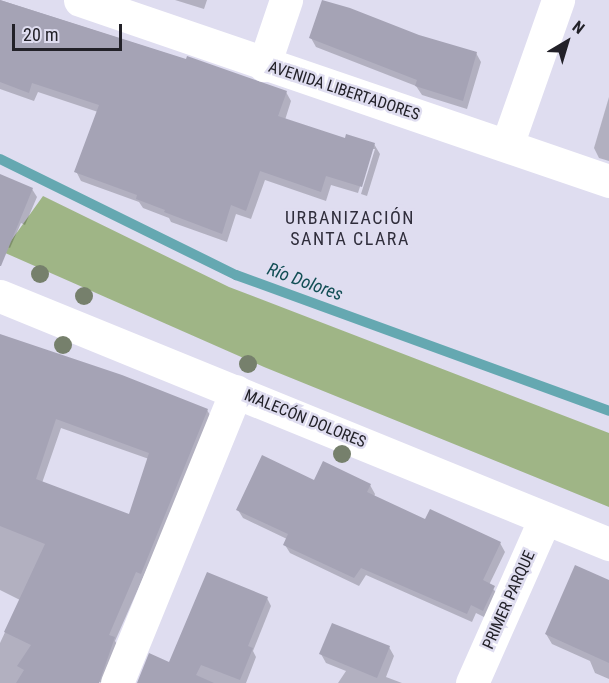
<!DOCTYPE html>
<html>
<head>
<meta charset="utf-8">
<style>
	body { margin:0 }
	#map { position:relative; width:609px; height:683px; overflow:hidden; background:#dfddf0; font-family:"Roboto Condensed",sans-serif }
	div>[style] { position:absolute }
	.forest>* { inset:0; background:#9fb586 }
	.shadow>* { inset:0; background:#0003 }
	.stream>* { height:10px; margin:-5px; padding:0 5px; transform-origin:5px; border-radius:5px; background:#65a8b1 }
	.building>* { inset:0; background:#a5a3b5 }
	.minor>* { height:33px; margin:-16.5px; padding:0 16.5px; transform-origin:16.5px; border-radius:16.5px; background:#fff }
	.tertiary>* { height:33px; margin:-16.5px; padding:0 16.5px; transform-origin:16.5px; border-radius:16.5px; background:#fff }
	.trees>* { width:18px; height:18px; margin:-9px; border-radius:50%; background:#76806c }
	span { translate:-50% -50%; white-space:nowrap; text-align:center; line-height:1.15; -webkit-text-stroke:5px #dfddf0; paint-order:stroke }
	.street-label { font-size:16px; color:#222128 }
	.neighbourhood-label { font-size:18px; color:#302e3c; letter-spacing:1.5px }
	.water-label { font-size:18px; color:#124e55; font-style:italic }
	.north { position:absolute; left:537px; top:12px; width:60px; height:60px; -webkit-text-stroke:4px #dfddf0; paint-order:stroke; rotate:38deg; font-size:16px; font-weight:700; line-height:24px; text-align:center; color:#222128 }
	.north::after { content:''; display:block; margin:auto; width:21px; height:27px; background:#222128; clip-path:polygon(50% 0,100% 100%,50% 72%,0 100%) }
	.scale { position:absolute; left:12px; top:24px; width:110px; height:27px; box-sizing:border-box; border:3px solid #222128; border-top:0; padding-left:8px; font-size:18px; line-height:21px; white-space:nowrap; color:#222128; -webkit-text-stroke:4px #dfddf0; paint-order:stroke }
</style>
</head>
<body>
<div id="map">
	<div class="forest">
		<i style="clip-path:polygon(43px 196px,229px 287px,609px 433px,609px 507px,264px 367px,3px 252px)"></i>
	</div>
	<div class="shadow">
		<i style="clip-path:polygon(0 0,286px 92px,291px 101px,285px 120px,346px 140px,374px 144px,380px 154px,367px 196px,361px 194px,375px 149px,372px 149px,358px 193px,331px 185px,326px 201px,265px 180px,251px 219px,236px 214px,227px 242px,171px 222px,169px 218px,143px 208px,139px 202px,81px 181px,76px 171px,98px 112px,38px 92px,34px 101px,0 89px)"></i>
		<i style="clip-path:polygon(175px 0,207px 0,204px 9px)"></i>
		<i style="clip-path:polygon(311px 38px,476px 53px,481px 62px,467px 109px,422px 95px,416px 86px,316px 47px)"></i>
		<i style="clip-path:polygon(609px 97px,609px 161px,599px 158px,594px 148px)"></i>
		<i style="clip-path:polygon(0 176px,32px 189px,37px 197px,25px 225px,21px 223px,10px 248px,0 244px)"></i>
		<i style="clip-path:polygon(evenodd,0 336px,207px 410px,213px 420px,115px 641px,120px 648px,102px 683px,93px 679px,91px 683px,0 683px,0 643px,20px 600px,0 590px,0 336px,61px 428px,149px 459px,130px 516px,42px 483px,61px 428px)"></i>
		<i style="clip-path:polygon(315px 482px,370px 485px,375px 494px,374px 497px,426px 521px,500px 543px,505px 552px,489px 585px,499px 595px,488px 619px,476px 613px,472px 622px,366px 575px,359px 586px,290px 553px,285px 545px,287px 539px,243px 518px,238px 510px)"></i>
		<i style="clip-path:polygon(609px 581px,609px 679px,595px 673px,590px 661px,552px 644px,546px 634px)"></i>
		<i style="clip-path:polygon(267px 598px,271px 606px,253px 651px,256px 657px,246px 683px,139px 683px)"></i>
		<i style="clip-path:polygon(389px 647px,394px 656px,386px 677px,402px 683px,338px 683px,346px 671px,326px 663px,321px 654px)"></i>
	</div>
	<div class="stream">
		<i style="left:0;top:159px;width:263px;rotate:26.2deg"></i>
		<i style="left:236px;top:275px;width:397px;rotate:20deg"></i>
	</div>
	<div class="building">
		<i style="clip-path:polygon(0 0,186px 59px,187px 56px,287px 91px,278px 116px,345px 138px,346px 134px,375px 143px,362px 187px,326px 176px,321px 192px,260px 171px,246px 211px,231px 205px,222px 234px,164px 212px,165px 210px,136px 199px,137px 195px,74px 172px,99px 105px,32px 83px,29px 93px,0 82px)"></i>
		<i style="clip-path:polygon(322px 0,350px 8px,419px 35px,477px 52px,463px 101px,415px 86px,417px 80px,309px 38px)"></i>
		<i style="clip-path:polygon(0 174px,33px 188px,1px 266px,0 266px)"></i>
		<i style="clip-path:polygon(evenodd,0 334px,122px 375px,208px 409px,141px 574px,136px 572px,109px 635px,115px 637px,99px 683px,16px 683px,24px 670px,17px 666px,31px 645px,4px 632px,45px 544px,0 526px,0 334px,56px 419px,149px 453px,129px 514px,36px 479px,56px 419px)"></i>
		<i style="clip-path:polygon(262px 455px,314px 480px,323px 461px,371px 484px,367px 492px,425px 519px,430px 509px,501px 542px,483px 580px,495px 586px,483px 611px,471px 605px,467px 614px,361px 568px,354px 578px,283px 545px,288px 534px,236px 510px)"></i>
		<i style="clip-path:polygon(575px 565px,609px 580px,609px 663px,545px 634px)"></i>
		<i style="clip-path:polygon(207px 572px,268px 597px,248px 646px,253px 648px,240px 680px,201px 665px,196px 675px,214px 683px,137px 683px,149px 653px,169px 662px)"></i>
		<i style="clip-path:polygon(332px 623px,390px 646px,377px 678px,319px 654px)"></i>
	</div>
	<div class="minor">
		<i style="left:264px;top:65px;width:69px;rotate:-71.3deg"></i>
		<i style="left:507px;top:145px;width:154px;rotate:-70.6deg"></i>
		<i style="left:117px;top:683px;width:315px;rotate:-67.8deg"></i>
		<i style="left:472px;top:683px;width:180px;rotate:-66.1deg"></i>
	</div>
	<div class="tertiary">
		<i style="left:80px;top:0;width:559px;rotate:18.89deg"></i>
		<i style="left:0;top:296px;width:658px;rotate:22.16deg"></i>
	</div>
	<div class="trees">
		<i style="left:40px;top:274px"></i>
		<i style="left:84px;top:296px"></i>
		<i style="left:63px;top:345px"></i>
		<i style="left:248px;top:364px"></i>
		<i style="left:342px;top:454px"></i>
	</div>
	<div class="street-label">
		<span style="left:344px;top:91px;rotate:18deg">AVENIDA LIBERTADORES</span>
		<span style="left:305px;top:419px;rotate:22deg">MALECÓN DOLORES</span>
		<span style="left:509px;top:600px;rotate:-66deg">PRIMER PARQUE</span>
	</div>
	<div class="neighbourhood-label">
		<span style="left:350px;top:229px">URBANIZACIÓN<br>SANTA CLARA</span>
	</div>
	<div class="water-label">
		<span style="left:305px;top:282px;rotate:20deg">Río Dolores</span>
	</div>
	<div class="north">N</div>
	<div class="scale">20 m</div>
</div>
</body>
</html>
